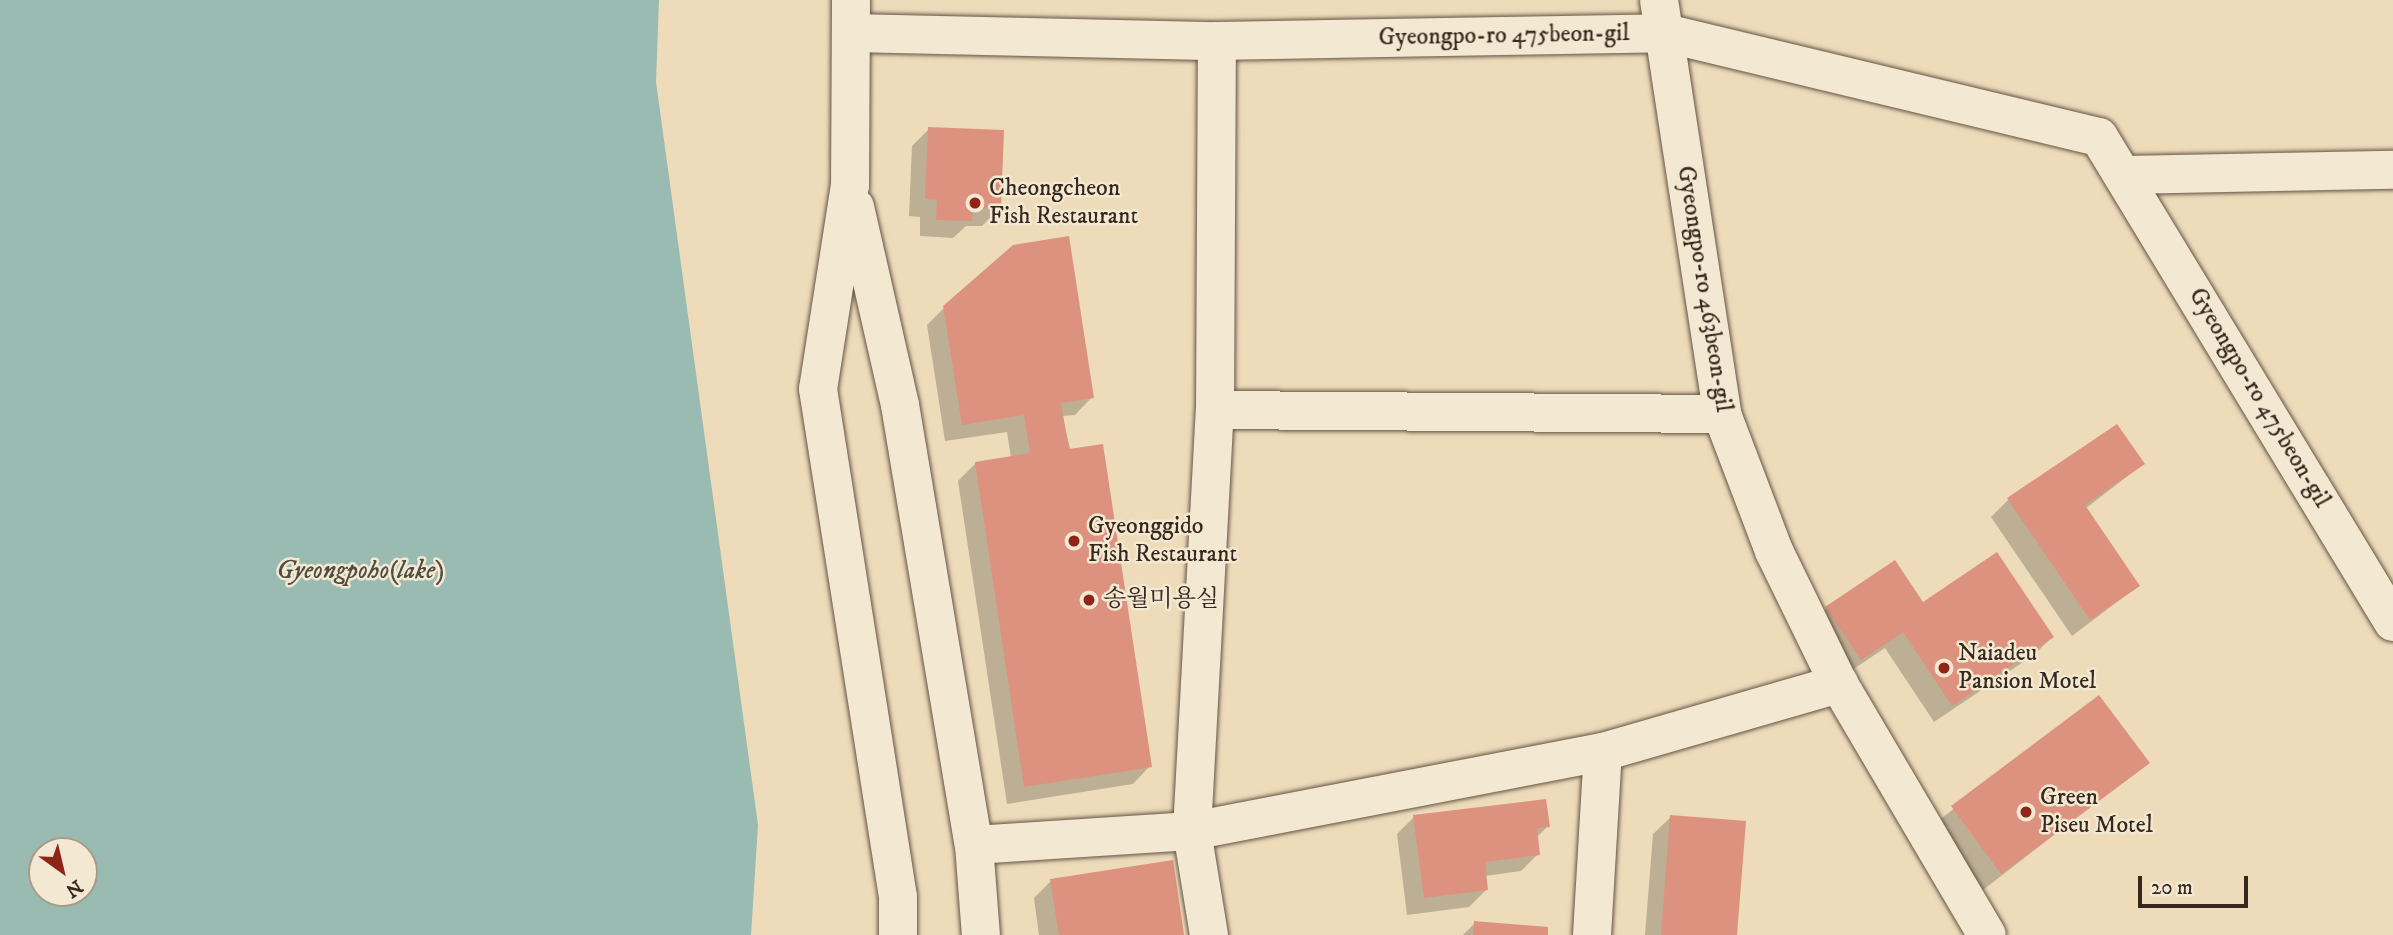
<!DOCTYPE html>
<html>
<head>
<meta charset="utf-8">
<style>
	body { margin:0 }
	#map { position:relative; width:2393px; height:935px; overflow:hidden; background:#eddbba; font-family:"IM FELL DW Pica","Noto Serif KR",serif }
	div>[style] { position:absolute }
	.water>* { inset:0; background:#99bbb1 }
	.shadow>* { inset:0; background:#0003 }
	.building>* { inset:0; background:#dd927f }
	.roads { filter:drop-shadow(0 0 2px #655444) drop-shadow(0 0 2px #655444) }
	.street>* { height:38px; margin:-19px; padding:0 19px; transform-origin:19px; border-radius:19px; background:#f3e8d2 }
	.secondary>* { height:38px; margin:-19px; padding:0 19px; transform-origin:19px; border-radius:19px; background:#f3e8d2 }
	.dots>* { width:19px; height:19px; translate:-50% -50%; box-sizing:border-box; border:4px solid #f3e8d2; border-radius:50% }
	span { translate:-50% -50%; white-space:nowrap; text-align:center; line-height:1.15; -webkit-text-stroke:5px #f3e8d2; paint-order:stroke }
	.street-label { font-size:24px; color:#38271c }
	.poi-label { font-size:24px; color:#38271c }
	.left { translate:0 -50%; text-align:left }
	.water-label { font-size:26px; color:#504c41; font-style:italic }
	.north { position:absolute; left:28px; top:837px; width:70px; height:70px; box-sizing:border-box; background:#f3e8d2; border:2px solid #a89b89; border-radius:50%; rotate:146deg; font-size:19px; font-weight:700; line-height:28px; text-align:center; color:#38271c }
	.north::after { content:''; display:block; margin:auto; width:24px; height:32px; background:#8f2418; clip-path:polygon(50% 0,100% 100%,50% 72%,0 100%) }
	.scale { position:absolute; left:2138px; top:876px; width:110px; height:32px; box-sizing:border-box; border:4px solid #38271c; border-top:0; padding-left:9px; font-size:21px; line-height:24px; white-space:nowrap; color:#38271c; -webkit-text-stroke:5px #f3e8d2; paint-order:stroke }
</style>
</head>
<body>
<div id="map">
	<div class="water">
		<i style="clip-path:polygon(evenodd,0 0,659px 0,656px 82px,758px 825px,751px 935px,0 935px,0 0,42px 851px,84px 851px,84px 893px,42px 893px,42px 851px)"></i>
	</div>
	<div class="shadow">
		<i style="clip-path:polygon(929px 129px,999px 209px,982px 226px,966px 226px,953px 238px,920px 236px,920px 217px,909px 216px,912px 146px)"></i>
		<i style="clip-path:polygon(945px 307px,1092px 397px,1075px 415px,1062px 416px,1150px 766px,1133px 784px,1007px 804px,958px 481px,976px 463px,1011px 458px,1007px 432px,945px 441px,927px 325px)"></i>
		<i style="clip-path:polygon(2117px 426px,2143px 464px,2085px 509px,2138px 586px,2072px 636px,1991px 517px,2008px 500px)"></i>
		<i style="clip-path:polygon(1923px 604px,2052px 637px,2035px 654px,1934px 722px,1885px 648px,1843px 676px,1809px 625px,1827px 608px)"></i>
		<i style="clip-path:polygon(2099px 698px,2147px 763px,1983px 890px,1934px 824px)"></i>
		<i style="clip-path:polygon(1414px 817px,1548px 826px,1536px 838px,1538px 854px,1521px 871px,1485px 876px,1486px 890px,1469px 907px,1407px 915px,1397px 834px)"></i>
		<i style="clip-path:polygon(1671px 817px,1735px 935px,1645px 935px,1653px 834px)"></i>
		<i style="clip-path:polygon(1051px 881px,1183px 935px,1039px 935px,1034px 898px)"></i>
		<i style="clip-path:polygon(1475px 923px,1546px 935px,1463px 935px)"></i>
	</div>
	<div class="building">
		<i style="clip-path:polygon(928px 127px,1004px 130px,1001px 209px,973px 208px,972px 221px,936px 220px,937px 200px,925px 199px)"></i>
		<i style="clip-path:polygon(1069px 236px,1094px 398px,1061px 403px,1069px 449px,1103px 444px,1152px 767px,1024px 787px,975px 462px,1030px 453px,1024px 415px,962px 425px,943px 306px,1013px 245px)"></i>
		<i style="clip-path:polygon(2117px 424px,2145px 464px,2085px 505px,2140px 586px,2090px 620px,2007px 498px)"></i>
		<i style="clip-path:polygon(1997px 552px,2054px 637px,1952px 706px,1903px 632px,1861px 660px,1825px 607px,1895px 560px,1923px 602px)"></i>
		<i style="clip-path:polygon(2099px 695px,2150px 763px,2001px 874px,1951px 806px)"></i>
		<i style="clip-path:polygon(1546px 799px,1550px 827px,1537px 828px,1540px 855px,1485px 862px,1488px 890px,1424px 898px,1413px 815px)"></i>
		<i style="clip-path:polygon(1670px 815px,1746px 821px,1737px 935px,1661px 935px)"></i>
		<i style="clip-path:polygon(1173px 860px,1184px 935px,1059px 935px,1050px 879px)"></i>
		<i style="clip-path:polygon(1474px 921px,1548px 927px,1548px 935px,1473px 935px)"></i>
	</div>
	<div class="roads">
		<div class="street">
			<i style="left:851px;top:33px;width:366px;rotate:1.3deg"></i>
			<i style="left:1217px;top:41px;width:448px;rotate:-1deg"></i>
			<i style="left:1665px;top:33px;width:446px;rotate:13.5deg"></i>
			<i style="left:2099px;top:137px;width:567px;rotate:58.78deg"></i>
			<i style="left:2124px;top:175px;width:269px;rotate:-1.1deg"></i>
			<i style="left:1215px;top:410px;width:507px;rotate:0.45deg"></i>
			<i style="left:974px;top:845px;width:218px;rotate:-3.7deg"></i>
			<i style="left:1192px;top:831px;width:419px;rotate:-10.9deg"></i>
			<i style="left:1603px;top:752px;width:246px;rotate:-16.1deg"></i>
			<i style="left:1209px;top:935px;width:105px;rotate:-99.3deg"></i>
			<i style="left:1192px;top:831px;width:422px;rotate:-86.9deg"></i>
			<i style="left:1215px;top:410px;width:369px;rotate:-89.7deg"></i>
			<i style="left:1592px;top:935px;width:183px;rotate:-86.6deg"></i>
		</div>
		<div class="secondary">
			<i style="left:851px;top:0;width:185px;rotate:90.3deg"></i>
			<i style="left:850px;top:185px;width:206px;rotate:98.9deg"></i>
			<i style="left:818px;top:389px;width:514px;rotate:81.05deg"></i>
			<i style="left:898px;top:897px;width:38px;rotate:90deg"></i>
			<i style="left:1659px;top:0;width:419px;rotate:81.3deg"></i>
			<i style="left:1722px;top:414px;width:147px;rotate:69.2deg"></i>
			<i style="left:1774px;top:551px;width:148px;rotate:64deg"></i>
			<i style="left:1839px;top:684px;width:291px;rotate:59.5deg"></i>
			<i style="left:855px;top:207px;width:203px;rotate:77.2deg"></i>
			<i style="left:900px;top:405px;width:446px;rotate:80.5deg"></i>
			<i style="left:974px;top:845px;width:90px;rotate:85.6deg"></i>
		</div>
	</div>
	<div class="dots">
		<i style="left:975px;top:203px;background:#8f2418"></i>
		<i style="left:1074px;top:541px;background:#8f2418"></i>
		<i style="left:1089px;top:600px;background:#8f2418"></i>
		<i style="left:1944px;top:668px;background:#8f2418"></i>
		<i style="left:2026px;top:812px;background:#8f2418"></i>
	</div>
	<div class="street-label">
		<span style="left:1504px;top:36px;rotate:-1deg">Gyeongpo-ro 475beon-gil</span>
		<span style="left:1704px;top:289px;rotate:81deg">Gyeongpo-ro 463beon-gil</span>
		<span style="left:2259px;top:398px;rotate:59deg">Gyeongpo-ro 475beon-gil</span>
	</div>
	<div class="poi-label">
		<span class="left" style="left:989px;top:203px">Cheongcheon<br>Fish Restaurant</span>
		<span class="left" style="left:1088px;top:541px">Gyeonggido<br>Fish Restaurant</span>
		<span class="left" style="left:1103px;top:600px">송월미용실</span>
		<span class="left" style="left:1958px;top:668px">Naiadeu<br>Pansion Motel</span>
		<span class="left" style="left:2040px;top:812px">Green<br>Piseu Motel</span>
	</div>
	<div class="water-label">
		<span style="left:360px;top:571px">Gyeongpoho(lake)</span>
	</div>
	<div class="north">N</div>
	<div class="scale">20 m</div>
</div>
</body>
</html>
